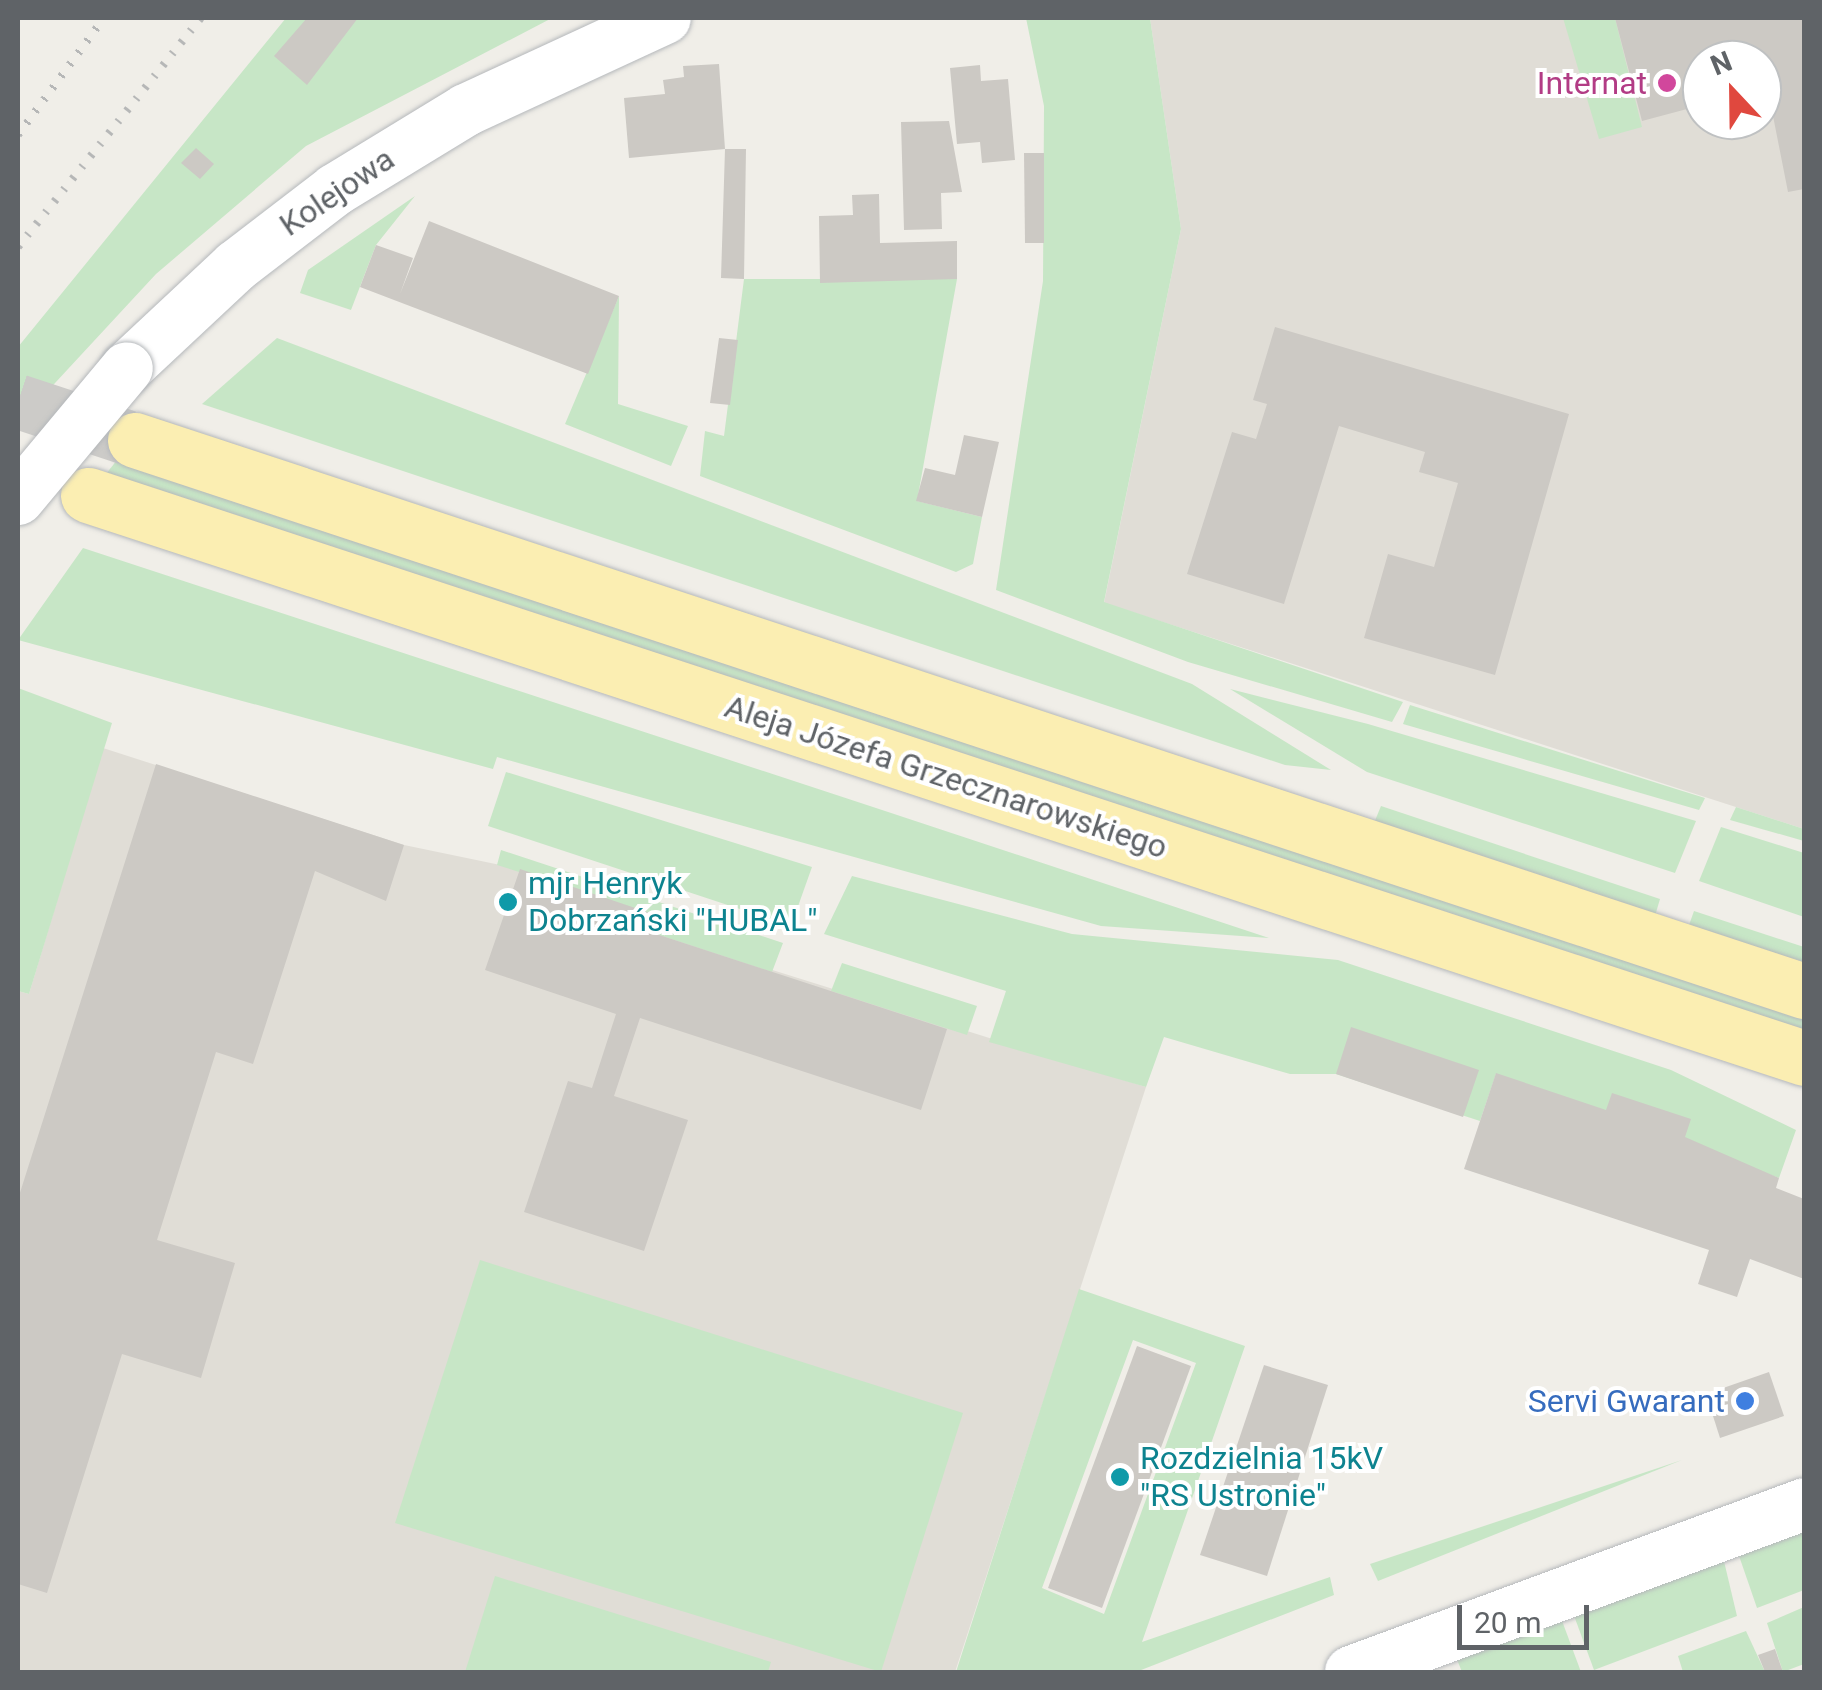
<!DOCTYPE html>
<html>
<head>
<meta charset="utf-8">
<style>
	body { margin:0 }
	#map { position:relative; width:1822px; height:1690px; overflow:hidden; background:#f0eee8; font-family:Roboto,sans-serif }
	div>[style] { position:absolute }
	.education>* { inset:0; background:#e0ddd6 }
	.green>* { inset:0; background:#c7e6c6 }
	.building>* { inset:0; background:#ccc9c4 }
	.major-tunnel>* { height:55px; margin-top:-27.5px; transform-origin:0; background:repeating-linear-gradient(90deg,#cccbc8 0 55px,transparent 0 83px) }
	.roads { filter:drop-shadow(0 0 2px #b5b8bb) drop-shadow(0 0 2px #b5b8bb) }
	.minor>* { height:52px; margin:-26px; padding:0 26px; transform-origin:26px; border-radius:26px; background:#fff }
	.major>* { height:55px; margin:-27.5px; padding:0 27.5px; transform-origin:27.5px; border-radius:27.5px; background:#fbeeb2 }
	.rail>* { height:8px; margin-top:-4px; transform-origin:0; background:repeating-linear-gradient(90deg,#b6b7b7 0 2.5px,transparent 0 14.5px) }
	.bridges { filter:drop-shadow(0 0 2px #b5b8bb) drop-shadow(0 0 2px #b5b8bb) }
	.minor-bridge>* { height:52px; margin:-26px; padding:0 26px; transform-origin:26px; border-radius:26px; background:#fff }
	.dots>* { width:28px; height:28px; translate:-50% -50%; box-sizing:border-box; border:5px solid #fff; border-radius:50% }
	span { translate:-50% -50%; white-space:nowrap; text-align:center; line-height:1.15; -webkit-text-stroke:8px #fff; paint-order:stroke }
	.hotel-label { font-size:32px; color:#b23c85 }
	.right { translate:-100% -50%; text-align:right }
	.street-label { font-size:32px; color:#5f6367 }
	.culture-label { font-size:32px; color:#0d838f }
	.left { translate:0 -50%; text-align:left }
	.shop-label { font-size:32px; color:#366cbe }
	.frame { position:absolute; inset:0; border:20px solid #5f6367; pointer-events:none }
	.north { position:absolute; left:1682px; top:40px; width:100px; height:100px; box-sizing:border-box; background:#fff; border:2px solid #bfc1c2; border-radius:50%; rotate:338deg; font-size:28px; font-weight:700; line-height:40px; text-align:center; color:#5f6367 }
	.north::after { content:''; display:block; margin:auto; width:35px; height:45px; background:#e0483e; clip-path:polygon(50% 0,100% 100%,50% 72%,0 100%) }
	.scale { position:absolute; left:1457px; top:1605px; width:132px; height:45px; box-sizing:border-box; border:5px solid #5f6367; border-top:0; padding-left:12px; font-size:30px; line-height:35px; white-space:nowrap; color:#5f6367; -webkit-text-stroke:8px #fff; paint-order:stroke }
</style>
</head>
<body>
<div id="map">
	<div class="education">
		<i style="clip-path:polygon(evenodd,1150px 18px,1804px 18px,1804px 829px,1104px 603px,1181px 229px,1150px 18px,1702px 60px,1762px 60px,1762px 120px,1702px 120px,1702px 60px)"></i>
		<i style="clip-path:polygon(103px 748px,404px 845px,520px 869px,650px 913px,645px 930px,1146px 1087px,955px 1672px,18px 1672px,18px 991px,29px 994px)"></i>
	</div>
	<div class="green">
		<i style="clip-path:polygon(286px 18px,552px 18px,306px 146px,156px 274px,18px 423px,18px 347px)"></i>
		<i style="clip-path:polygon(1026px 18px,1150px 18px,1181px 229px,1104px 602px,1403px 702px,1392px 722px,1188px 662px,996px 590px,1043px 281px,1044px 106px)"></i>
		<i style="clip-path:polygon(1563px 18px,1615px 18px,1642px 127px,1599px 139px)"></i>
		<i style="clip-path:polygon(415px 196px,376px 245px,351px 310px,300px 293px,308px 270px)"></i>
		<i style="clip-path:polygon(744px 279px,957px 279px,917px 501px,982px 517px,973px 564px,956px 572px,700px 476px,705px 431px,724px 436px)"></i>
		<i style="clip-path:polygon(619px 296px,618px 404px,688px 426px,671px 466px,565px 424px)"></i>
		<i style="clip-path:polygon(277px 338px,1192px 684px,1331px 770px,1285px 765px,202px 404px)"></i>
		<i style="clip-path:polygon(117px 460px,1804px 1017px,1804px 1033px,106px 474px)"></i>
		<i style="clip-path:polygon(83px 548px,876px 808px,1269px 938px,1101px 926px,497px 757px,493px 769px,18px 640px)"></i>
		<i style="clip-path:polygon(18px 688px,112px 723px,29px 994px,18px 991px)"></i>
		<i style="clip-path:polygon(1230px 689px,1368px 724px,1696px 821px,1675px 873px,1367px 772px)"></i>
		<i style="clip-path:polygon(1410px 705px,1676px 789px,1705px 798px,1699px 810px,1403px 724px)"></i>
		<i style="clip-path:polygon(506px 772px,812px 867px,791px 926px,488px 826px)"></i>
		<i style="clip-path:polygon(1381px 806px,1660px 899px,1655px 916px,1374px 823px)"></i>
		<i style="clip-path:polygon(1736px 807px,1804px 829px,1804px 841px,1730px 820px)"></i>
		<i style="clip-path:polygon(1721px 827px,1804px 853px,1804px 917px,1699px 881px)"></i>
		<i style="clip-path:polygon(501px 850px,783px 943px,772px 972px,644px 930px,649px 913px,497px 865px)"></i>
		<i style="clip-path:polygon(852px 876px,1072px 934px,1338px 960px,1671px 1070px,1796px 1130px,1779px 1178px,1496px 1074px,1480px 1121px,1336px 1074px,1290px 1074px,1164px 1037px,1146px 1087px,989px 1042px,1006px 991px,824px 934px)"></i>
		<i style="clip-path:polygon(1694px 911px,1804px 947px,1804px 967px,1688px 928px)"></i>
		<i style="clip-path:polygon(842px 963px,977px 1006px,967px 1035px,831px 991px)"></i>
		<i style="clip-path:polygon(480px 1260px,963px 1413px,881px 1672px,395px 1523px)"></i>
		<i style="clip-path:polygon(evenodd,1079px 1289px,1245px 1346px,1142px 1642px,1330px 1577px,1334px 1595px,1136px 1672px,956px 1672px,1079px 1289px,1133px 1340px,1196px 1363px,1104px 1614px,1042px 1588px,1133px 1340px)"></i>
		<i style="clip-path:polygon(1682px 1460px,1378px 1581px,1370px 1564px)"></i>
		<i style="clip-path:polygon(1804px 1525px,1804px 1590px,1757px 1608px,1737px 1550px)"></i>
		<i style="clip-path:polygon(1723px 1557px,1737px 1616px,1594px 1670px,1573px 1613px)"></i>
		<i style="clip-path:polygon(495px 1576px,771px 1662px,768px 1672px,465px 1672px)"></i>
		<i style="clip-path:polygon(1804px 1607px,1804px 1664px,1783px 1672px,1767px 1623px)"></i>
		<i style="clip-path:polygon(1561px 1618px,1581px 1672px,1462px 1672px,1456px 1657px)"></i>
		<i style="clip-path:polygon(1746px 1631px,1765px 1672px,1683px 1672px,1678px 1656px)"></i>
	</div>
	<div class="building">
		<i style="clip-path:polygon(307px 18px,358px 18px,307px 85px,274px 56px)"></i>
		<i style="clip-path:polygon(1615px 18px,1804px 18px,1804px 189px,1788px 192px,1762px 60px,1702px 60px,1702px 105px,1642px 121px)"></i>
		<i style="clip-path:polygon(719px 64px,725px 149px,746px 149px,744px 279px,721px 278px,725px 149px,629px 158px,624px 98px,665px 94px,663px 80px,684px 77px,683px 66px)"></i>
		<i style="clip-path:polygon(980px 65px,981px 81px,1008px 79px,1015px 160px,982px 163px,980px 142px,957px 144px,950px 68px)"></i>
		<i style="clip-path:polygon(949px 121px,962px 192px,941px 193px,942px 229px,904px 230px,901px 122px)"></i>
		<i style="clip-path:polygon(196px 148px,214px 164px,200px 179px,181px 163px)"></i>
		<i style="clip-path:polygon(1024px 153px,1044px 153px,1044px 243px,1025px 243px)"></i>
		<i style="clip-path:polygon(879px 194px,880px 243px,957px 241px,957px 279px,820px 283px,819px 216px,853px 215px,852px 195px)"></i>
		<i style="clip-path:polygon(429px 221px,619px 296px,588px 374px,360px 287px,376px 245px,413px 258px,400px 294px)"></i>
		<i style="clip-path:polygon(1275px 327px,1569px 414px,1495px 675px,1364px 638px,1388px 554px,1434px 567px,1458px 483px,1419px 472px,1425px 452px,1339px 426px,1284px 604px,1187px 574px,1232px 432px,1256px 439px,1267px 404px,1253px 400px)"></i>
		<i style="clip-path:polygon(719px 338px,738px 340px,730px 405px,710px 403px)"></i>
		<i style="clip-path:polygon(964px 435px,999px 442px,982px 517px,916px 501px,925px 468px,955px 475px)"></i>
		<i style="clip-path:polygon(156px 764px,404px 845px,386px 901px,315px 871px,253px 1064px,216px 1052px,157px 1240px,235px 1263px,201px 1378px,122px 1354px,47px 1593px,18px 1584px,18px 1199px)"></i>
		<i style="clip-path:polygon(520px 869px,650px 913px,644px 930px,947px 1029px,921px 1110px,640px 1018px,614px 1096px,688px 1120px,644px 1251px,524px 1212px,568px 1081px,592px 1088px,616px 1014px,485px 970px)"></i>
		<i style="clip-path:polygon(1351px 1027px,1479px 1070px,1463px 1117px,1336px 1074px)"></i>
		<i style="clip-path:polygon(1496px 1073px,1606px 1110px,1612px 1093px,1691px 1119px,1685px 1137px,1779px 1178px,1776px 1188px,1804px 1199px,1804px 1279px,1750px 1259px,1737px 1297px,1698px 1284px,1709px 1250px,1464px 1169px)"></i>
		<i style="clip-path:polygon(1137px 1346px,1191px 1366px,1102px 1608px,1048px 1588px)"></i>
		<i style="clip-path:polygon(1264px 1365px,1328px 1385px,1267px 1576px,1200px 1555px)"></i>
		<i style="clip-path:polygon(1769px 1372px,1784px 1416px,1720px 1438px,1706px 1394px)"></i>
		<i style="clip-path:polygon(1775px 1649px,1783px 1672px,1765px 1672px,1758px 1655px)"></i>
	</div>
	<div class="major-tunnel">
		<i style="left:18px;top:401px;width:115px;rotate:18.3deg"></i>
	</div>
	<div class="roads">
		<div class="minor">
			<i style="left:127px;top:368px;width:149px;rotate:-43.1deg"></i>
			<i style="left:236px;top:266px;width:125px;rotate:-37.5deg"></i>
			<i style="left:335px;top:190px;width:153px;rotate:-31.4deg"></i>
			<i style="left:466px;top:110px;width:219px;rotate:-24.8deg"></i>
			<i style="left:1351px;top:1672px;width:483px;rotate:-20.3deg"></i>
		</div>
		<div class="major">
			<i style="left:135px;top:440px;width:1758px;rotate:18.27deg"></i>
			<i style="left:88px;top:495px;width:1806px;rotate:18.16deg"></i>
		</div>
	</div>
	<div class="rail">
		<i style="left:18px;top:135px;width:145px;rotate:-53.7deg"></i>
		<i style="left:18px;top:247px;width:293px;rotate:-51.4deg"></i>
	</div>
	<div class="bridges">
		<div class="minor-bridge">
			<i style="left:18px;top:499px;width:170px;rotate:-50.2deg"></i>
		</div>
	</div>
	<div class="dots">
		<i style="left:1667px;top:83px;background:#d1479c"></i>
		<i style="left:508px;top:902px;background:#0f9aa8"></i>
		<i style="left:1745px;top:1401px;background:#3f7fe0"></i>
		<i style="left:1120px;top:1477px;background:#0f9aa8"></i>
	</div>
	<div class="hotel-label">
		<span class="right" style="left:1647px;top:83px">Internat</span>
	</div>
	<div class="street-label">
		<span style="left:337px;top:192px;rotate:-34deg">Kolejowa</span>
		<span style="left:946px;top:777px;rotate:18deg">Aleja Józefa Grzecznarowskiego</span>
	</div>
	<div class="culture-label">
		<span class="left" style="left:528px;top:902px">mjr Henryk<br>Dobrzański "HUBAL"</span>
		<span class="left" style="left:1140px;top:1477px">Rozdzielnia 15kV<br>"RS Ustronie"</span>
	</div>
	<div class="shop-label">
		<span class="right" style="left:1725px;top:1401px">Servi Gwarant</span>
	</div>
	<div class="frame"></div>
	<div class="north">N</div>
	<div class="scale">20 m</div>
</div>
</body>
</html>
